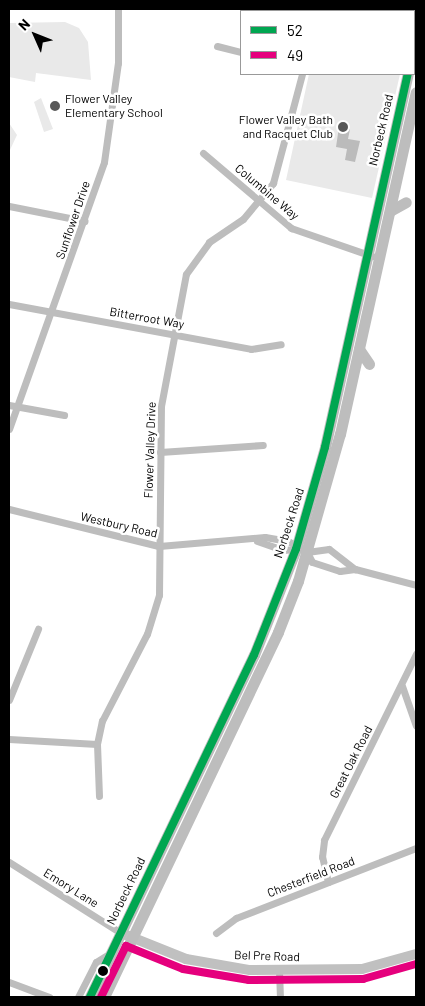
<!DOCTYPE html>
<html>
<head>
<meta charset="utf-8">
<style>
	body { margin:0 }
	#map { position:relative; width:425px; height:1006px; overflow:hidden; background:#fff; font-family:Barlow,sans-serif }
	div>[style] { position:absolute }
	.green>* { inset:0; background:#e9e9e9 }
	.water>* { inset:0; background:#bbb }
	.minor>* { height:7px; margin:-3.5px; padding:0 3.5px; transform-origin:3.5px; border-radius:3.5px; background:#bdbdbd }
	.secondary>* { height:10px; margin:-5px; padding:0 5px; transform-origin:5px; border-radius:5px; background:#c0c0c0 }
	.primary>* { height:11px; margin:-5.5px; padding:0 5.5px; transform-origin:5.5px; border-radius:5.5px; background:#bdbdbd }
	.bus-1>* { height:8px; margin:-4px; padding:0 4px; transform-origin:4px; border-radius:4px; background:#00a651 }
	.bus-2>* { height:8px; margin:-4px; padding:0 4px; transform-origin:4px; border-radius:4px; background:#e5007d }
	.dots>* { width:14px; height:14px; translate:-50% -50%; box-sizing:border-box; border:2px solid #fff; border-radius:50% }
	span { translate:-50% -50%; white-space:nowrap; text-align:center; line-height:1.15; -webkit-text-stroke:5px #fff; paint-order:stroke }
	.poi-label { font-size:12px; color:#000 }
	.left { translate:0 -50%; text-align:left }
	.right { translate:-100% -50%; text-align:right }
	.street-label { font-size:12px; color:#000 }
	.frame { position:absolute; inset:0; border:10px solid #000; pointer-events:none }
	.legend { position:absolute; left:240px; top:10px; width:175px; height:65px; box-sizing:border-box; background:#fff; border:1px solid #999; margin:0; padding:6px 9px; list-style:none; font-size:15px; color:#000 }
	.legend li { display:flex; align-items:center; gap:10px; height:25px }
	.legend b { width:25px; border:1px solid #999 }
	.north { position:absolute; left:10px; top:10px; width:50px; height:50px; -webkit-text-stroke:4px #fff; paint-order:stroke; rotate:314deg; font-size:14px; font-weight:700; line-height:20px; text-align:center; color:#000 }
	.north::after { content:''; display:block; margin:auto; width:18px; height:22px; background:#000; clip-path:polygon(50% 0,100% 100%,50% 72%,0 100%) }
</style>
</head>
<body>
<div id="map">
	<div class="green">
		<i style="clip-path:polygon(65px 22px,79px 28px,88px 42px,91px 80px,36px 73px,35px 82px,9px 77px,9px 23px)"></i>
		<i style="clip-path:polygon(309px 74px,400px 74px,372px 198px,286px 180px)"></i>
		<i style="clip-path:polygon(41px 98px,53px 129px,44px 132px,34px 102px)"></i>
		<i style="clip-path:polygon(9px 123px,17px 135px,9px 152px)"></i>
	</div>
	<div class="water">
		<i style="clip-path:polygon(339px 127px,350px 129px,348px 139px,360px 141px,355px 162px,345px 160px,347px 149px,336px 147px)"></i>
	</div>
	<div class="minor">
		<i style="left:316px;top:11px;width:2px;rotate:-63deg"></i>
		<i style="left:217px;top:46px;width:25px;rotate:14deg"></i>
		<i style="left:203px;top:153px;width:116px;rotate:40.4deg"></i>
		<i style="left:291px;top:228px;width:86px;rotate:19.1deg"></i>
		<i style="left:9px;top:206px;width:77px;rotate:11.2deg"></i>
		<i style="left:9px;top:304px;width:246px;rotate:10.5deg"></i>
		<i style="left:251px;top:349px;width:30px;rotate:-9deg"></i>
		<i style="left:9px;top:405px;width:56px;rotate:10.3deg"></i>
		<i style="left:9px;top:429px;width:283px;rotate:-70.4deg"></i>
		<i style="left:104px;top:162px;width:100px;rotate:-82deg"></i>
		<i style="left:118px;top:63px;width:54px;rotate:-90deg"></i>
		<i style="left:160px;top:452px;width:103px;rotate:-3.9deg"></i>
		<i style="left:9px;top:509px;width:154px;rotate:13.9deg"></i>
		<i style="left:159px;top:546px;width:106px;rotate:-4.9deg"></i>
		<i style="left:265px;top:537px;width:23px;rotate:10deg"></i>
		<i style="left:288px;top:541px;width:22px;rotate:30deg"></i>
		<i style="left:307px;top:552px;width:22px;rotate:-8deg"></i>
		<i style="left:329px;top:549px;width:33px;rotate:38deg"></i>
		<i style="left:257px;top:541px;width:28px;rotate:19deg"></i>
		<i style="left:283px;top:550px;width:13px;rotate:-4deg"></i>
		<i style="left:307px;top:552px;width:11px;rotate:63deg"></i>
		<i style="left:312px;top:562px;width:29px;rotate:18deg"></i>
		<i style="left:340px;top:571px;width:15px;rotate:-8deg"></i>
		<i style="left:355px;top:569px;width:63px;rotate:14.7deg"></i>
		<i style="left:402px;top:686px;width:42px;rotate:70.7deg"></i>
		<i style="left:9px;top:700px;width:77px;rotate:-67.8deg"></i>
		<i style="left:9px;top:739px;width:88px;rotate:3.3deg"></i>
		<i style="left:99px;top:796px;width:52px;rotate:-92.2deg"></i>
		<i style="left:97px;top:744px;width:24px;rotate:-78deg"></i>
		<i style="left:102px;top:721px;width:98px;rotate:-62.7deg"></i>
		<i style="left:147px;top:634px;width:41px;rotate:-72.9deg"></i>
		<i style="left:159px;top:595px;width:189px;rotate:-89.4deg"></i>
		<i style="left:161px;top:406px;width:134px;rotate:-79.3deg"></i>
		<i style="left:186px;top:274px;width:39px;rotate:-54deg"></i>
		<i style="left:209px;top:242px;width:41px;rotate:-34.1deg"></i>
		<i style="left:243px;top:219px;width:47px;rotate:-50.2deg"></i>
		<i style="left:273px;top:183px;width:113px;rotate:-75.1deg"></i>
		<i style="left:9px;top:862px;width:133px;rotate:32.4deg"></i>
		<i style="left:328px;top:882px;width:26px;rotate:-103deg"></i>
		<i style="left:322px;top:857px;width:17px;rotate:-83deg"></i>
		<i style="left:324px;top:840px;width:208px;rotate:-63.7deg"></i>
		<i style="left:216px;top:933px;width:25px;rotate:-37deg"></i>
		<i style="left:236px;top:918px;width:193px;rotate:-21.3deg"></i>
		<i style="left:279px;top:970px;width:27px;rotate:88deg"></i>
		<i style="left:9px;top:982px;width:43px;rotate:20.6deg"></i>
		<i style="left:78px;top:997px;width:39px;rotate:-63deg"></i>
		<i style="left:96px;top:962px;width:19px;rotate:-32deg"></i>
	</div>
	<div class="secondary">
		<i style="left:121px;top:933px;width:70px;rotate:21.8deg"></i>
		<i style="left:186px;top:959px;width:65px;rotate:9.8deg"></i>
		<i style="left:250px;top:970px;width:112px;rotate:-0.5deg"></i>
		<i style="left:362px;top:969px;width:56px;rotate:-15.5deg"></i>
	</div>
	<div class="primary">
		<i style="left:414px;top:48px;width:10px;rotate:-79deg"></i>
		<i style="left:390px;top:211px;width:18px;rotate:-29deg"></i>
		<i style="left:359px;top:349px;width:18px;rotate:56deg"></i>
		<i style="left:90px;top:997px;width:379px;rotate:-64.4deg"></i>
		<i style="left:254px;top:655px;width:114px;rotate:-68.4deg"></i>
		<i style="left:296px;top:549px;width:106px;rotate:-74.1deg"></i>
		<i style="left:325px;top:447px;width:382px;rotate:-77.5deg"></i>
		<i style="left:104px;top:997px;width:404px;rotate:-64.5deg"></i>
		<i style="left:278px;top:632px;width:55px;rotate:-68.6deg"></i>
		<i style="left:298px;top:581px;width:153px;rotate:-74.1deg"></i>
		<i style="left:340px;top:434px;width:350px;rotate:-77.5deg"></i>
	</div>
	<div class="bus-1">
		<i style="left:90px;top:997px;width:379px;rotate:-64.4deg"></i>
		<i style="left:254px;top:655px;width:114px;rotate:-68.4deg"></i>
		<i style="left:296px;top:549px;width:106px;rotate:-74.1deg"></i>
		<i style="left:325px;top:447px;width:382px;rotate:-77.5deg"></i>
	</div>
	<div class="bus-2">
		<i style="left:101px;top:997px;width:57px;rotate:-63.9deg"></i>
		<i style="left:126px;top:946px;width:61px;rotate:22deg"></i>
		<i style="left:183px;top:969px;width:67px;rotate:9.5deg"></i>
		<i style="left:249px;top:980px;width:114px;rotate:-0.5deg"></i>
		<i style="left:363px;top:979px;width:55px;rotate:-15.8deg"></i>
	</div>
	<div class="dots">
		<i style="left:55px;top:106px;background:#595959"></i>
		<i style="left:343px;top:127px;background:#595959"></i>
		<i style="left:103px;top:971px;background:#000"></i>
	</div>
	<div class="poi-label">
		<span class="left" style="left:65px;top:106px">Flower Valley<br>Elementary School</span>
		<span class="right" style="left:333px;top:127px">Flower Valley Bath<br>and Racquet Club</span>
	</div>
	<div class="street-label">
		<span style="left:381px;top:130px;rotate:-77deg">Norbeck Road</span>
		<span style="left:267px;top:192px;rotate:40deg">Columbine Way</span>
		<span style="left:73px;top:220px;rotate:-71deg">Sunflower Drive</span>
		<span style="left:147px;top:318px;rotate:10deg">Bitterroot Way</span>
		<span style="left:150px;top:450px;rotate:-88deg">Flower Valley Drive</span>
		<span style="left:289px;top:523px;rotate:-72deg">Norbeck Road</span>
		<span style="left:119px;top:525px;rotate:13deg">Westbury Road</span>
		<span style="left:351px;top:762px;rotate:-63deg">Great Oak Road</span>
		<span style="left:311px;top:877px;rotate:-21deg">Chesterfield Road</span>
		<span style="left:71px;top:888px;rotate:32deg">Emory Lane</span>
		<span style="left:126px;top:891px;rotate:-64deg">Norbeck Road</span>
		<span style="left:267px;top:956px;rotate:2deg">Bel Pre Road</span>
	</div>
	<div class="frame"></div>
	<ul class="legend">
	<li><b style="height:6px;background:#00a651"></b>52</li>
	<li><b style="height:6px;background:#e5007d"></b>49</li>
	</ul>
	<div class="north">N</div>
</div>
</body>
</html>
